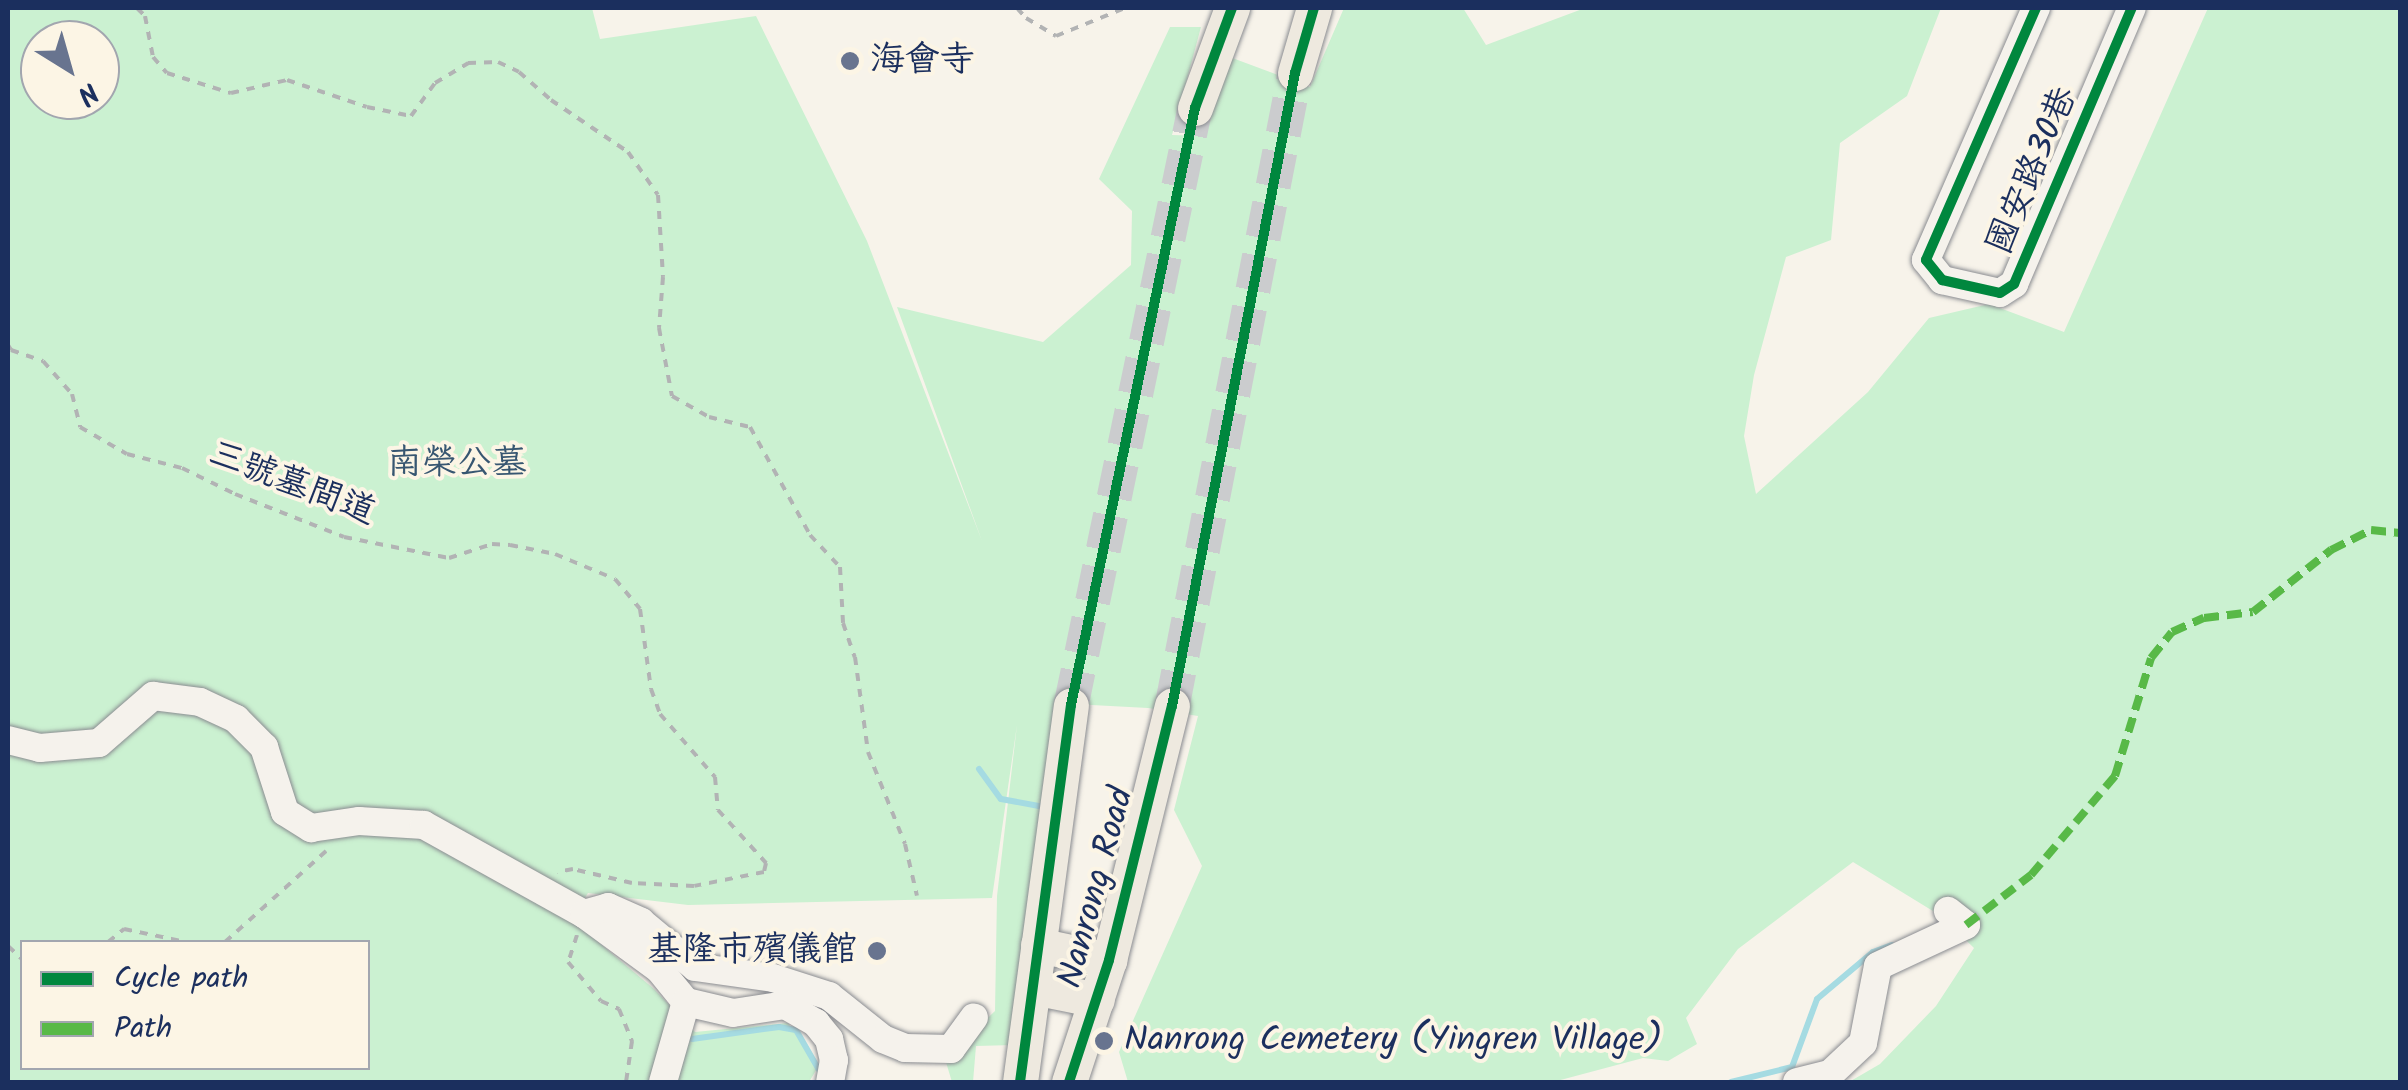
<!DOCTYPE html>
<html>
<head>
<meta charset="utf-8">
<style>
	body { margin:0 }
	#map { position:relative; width:2408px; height:1090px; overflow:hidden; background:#f7f3ea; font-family:Kalam,"LXGW WenKai TC",sans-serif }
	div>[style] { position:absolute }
	.green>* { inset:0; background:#cbf1d1 }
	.stream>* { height:6px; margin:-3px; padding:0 3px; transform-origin:3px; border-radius:3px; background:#a5dbe2 }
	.major-tunnel>* { height:35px; margin-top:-17.5px; transform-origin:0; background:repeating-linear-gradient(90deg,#cbccce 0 35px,transparent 0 53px) }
	.path>* { height:4px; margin-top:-2px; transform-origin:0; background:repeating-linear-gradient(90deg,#b2b3b4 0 8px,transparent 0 16px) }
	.roads { filter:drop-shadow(0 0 2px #8a8c91) drop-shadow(0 0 2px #8a8c91) }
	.minor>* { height:28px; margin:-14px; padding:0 14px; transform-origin:14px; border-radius:14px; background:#f5f2ec }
	.major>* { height:35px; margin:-17.5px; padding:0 17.5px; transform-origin:17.5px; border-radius:17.5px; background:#eee9df }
	.quiet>* { height:8px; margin-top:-4px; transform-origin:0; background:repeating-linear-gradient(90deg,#58b947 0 15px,transparent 0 23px) }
	.cycleway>* { height:10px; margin:-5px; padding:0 5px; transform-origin:5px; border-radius:5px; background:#00873e }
	.dots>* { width:28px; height:28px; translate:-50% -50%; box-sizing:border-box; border:5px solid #fcf5e5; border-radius:50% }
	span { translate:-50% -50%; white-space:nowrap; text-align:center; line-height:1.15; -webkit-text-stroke:8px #fcf5e5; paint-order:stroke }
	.poi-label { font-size:35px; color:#1b2f5e }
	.left { translate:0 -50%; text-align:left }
	.right { translate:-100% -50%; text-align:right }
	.street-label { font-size:35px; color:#1b2f5e }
	.park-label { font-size:35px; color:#375671 }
	.frame { position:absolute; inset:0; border:10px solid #1b2f5e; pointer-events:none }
	.legend { position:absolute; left:20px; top:940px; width:350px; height:130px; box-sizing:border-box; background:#fcf5e5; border:2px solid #a2a6af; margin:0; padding:12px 18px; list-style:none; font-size:30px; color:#1b2f5e }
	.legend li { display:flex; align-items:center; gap:20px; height:50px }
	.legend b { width:50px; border:2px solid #a2a6af }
	.north { position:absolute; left:20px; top:20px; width:100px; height:100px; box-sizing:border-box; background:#fcf5e5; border:2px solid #a2a6af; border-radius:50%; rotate:143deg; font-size:28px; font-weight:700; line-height:40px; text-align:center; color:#1b2f5e }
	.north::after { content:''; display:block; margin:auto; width:35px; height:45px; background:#68748f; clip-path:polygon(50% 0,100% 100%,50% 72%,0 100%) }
</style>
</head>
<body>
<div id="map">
	<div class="green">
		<i style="clip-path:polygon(evenodd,8px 8px,592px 8px,600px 39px,756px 16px,867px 241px,982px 541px,897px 307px,1043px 342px,1131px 265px,1132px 211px,1099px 179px,1170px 27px,1201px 27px,1172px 135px,1205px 136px,1227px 56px,1310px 87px,1344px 8px,1463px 8px,1486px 45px,1585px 8px,1941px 8px,1907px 96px,1840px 143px,1831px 240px,1786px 257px,1754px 375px,1744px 436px,1756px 494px,1868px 392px,1929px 318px,1989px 304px,2064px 332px,2208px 8px,2400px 8px,2400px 1082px,1849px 1082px,1880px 1064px,1936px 1006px,1974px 948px,1941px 916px,1853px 862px,1738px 949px,1686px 1018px,1697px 1044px,1668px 1061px,1643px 1058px,1553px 1082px,1128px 1082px,1119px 1052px,1202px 866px,1174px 810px,1198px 716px,1148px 708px,1054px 703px,1013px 1045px,976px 1046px,973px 1082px,952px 1082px,945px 1059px,995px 1011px,997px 896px,1017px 725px,992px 898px,688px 905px,588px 893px,571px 919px,654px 989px,695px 1032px,788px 1023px,818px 1067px,809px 1082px,8px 1082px,8px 8px,40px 40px,100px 40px,100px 100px,40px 100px,40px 40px,8px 8px,22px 942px,368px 942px,368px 1068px,22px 1068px,22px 942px)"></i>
	</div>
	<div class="stream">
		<i style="left:979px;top:769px;width:37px;rotate:54deg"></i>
		<i style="left:1001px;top:799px;width:44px;rotate:10.5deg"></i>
		<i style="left:692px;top:1039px;width:88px;rotate:-7.9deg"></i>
		<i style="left:779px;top:1027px;width:17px;rotate:10deg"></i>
		<i style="left:796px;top:1030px;width:46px;rotate:60.1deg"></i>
		<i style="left:1731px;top:1082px;width:63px;rotate:-13.8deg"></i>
		<i style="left:1792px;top:1067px;width:72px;rotate:-69.8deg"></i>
		<i style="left:1817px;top:999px;width:73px;rotate:-40deg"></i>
		<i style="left:1873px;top:952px;width:20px;rotate:-20deg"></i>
	</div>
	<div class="major-tunnel">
		<i style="left:1071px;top:705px;width:610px;rotate:-78.27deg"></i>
		<i style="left:1172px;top:706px;width:645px;rotate:-79deg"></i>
	</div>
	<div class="path">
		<i style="left:137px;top:8px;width:11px;rotate:45deg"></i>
		<i style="left:145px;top:16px;width:42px;rotate:79deg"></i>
		<i style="left:153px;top:57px;width:21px;rotate:49deg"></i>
		<i style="left:167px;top:73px;width:67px;rotate:17.4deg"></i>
		<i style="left:231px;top:93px;width:57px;rotate:-13.1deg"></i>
		<i style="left:287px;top:80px;width:84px;rotate:18.6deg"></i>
		<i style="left:367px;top:107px;width:45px;rotate:11.6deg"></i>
		<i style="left:411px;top:116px;width:41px;rotate:-54deg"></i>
		<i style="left:435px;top:83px;width:39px;rotate:-31deg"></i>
		<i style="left:468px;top:63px;width:30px;rotate:-2deg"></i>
		<i style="left:498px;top:62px;width:23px;rotate:25deg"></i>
		<i style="left:519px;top:72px;width:43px;rotate:41.2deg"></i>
		<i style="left:551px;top:100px;width:93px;rotate:34deg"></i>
		<i style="left:628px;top:152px;width:52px;rotate:55.1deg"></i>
		<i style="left:658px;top:195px;width:82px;rotate:86.5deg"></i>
		<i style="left:663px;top:277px;width:51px;rotate:94.5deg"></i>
		<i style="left:659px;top:328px;width:69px;rotate:79.2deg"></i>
		<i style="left:672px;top:396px;width:43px;rotate:29.6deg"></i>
		<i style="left:709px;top:417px;width:42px;rotate:13.7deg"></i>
		<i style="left:750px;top:427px;width:124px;rotate:60.9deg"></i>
		<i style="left:810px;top:535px;width:44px;rotate:46.8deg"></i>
		<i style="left:840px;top:567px;width:56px;rotate:86.9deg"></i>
		<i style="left:843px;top:623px;width:36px;rotate:71deg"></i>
		<i style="left:855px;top:657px;width:96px;rotate:82.2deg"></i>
		<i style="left:868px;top:752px;width:99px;rotate:68.1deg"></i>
		<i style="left:905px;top:844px;width:53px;rotate:77deg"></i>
		<i style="left:1017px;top:8px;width:13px;rotate:48deg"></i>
		<i style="left:1026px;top:18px;width:35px;rotate:31deg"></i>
		<i style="left:1056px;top:36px;width:74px;rotate:-22.1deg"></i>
		<i style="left:8px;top:345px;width:6px;rotate:59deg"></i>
		<i style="left:11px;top:350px;width:34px;rotate:19deg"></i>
		<i style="left:43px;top:361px;width:44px;rotate:48.7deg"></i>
		<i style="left:72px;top:394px;width:34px;rotate:76deg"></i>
		<i style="left:80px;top:427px;width:54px;rotate:29.9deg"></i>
		<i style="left:127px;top:454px;width:57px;rotate:14.3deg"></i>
		<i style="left:182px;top:468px;width:59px;rotate:26.1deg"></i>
		<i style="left:235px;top:494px;width:117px;rotate:21.5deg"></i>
		<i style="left:344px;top:537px;width:107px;rotate:11.3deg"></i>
		<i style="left:449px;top:558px;width:45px;rotate:-18deg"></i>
		<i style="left:492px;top:544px;width:18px;rotate:3deg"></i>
		<i style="left:510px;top:545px;width:46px;rotate:11.3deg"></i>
		<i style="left:555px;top:554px;width:65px;rotate:22.6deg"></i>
		<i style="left:615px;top:579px;width:39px;rotate:50deg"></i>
		<i style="left:640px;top:609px;width:81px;rotate:82.2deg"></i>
		<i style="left:651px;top:689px;width:27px;rotate:70deg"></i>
		<i style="left:660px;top:714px;width:84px;rotate:48.9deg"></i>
		<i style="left:715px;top:777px;width:33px;rotate:85deg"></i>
		<i style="left:718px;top:810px;width:72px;rotate:47.8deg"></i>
		<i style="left:766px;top:863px;width:9px;rotate:103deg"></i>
		<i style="left:764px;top:872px;width:71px;rotate:168.7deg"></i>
		<i style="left:694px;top:886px;width:62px;rotate:-177.2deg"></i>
		<i style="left:632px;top:883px;width:61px;rotate:-166.7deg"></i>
		<i style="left:573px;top:869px;width:16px;rotate:169deg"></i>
		<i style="left:577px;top:935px;width:28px;rotate:108deg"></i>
		<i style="left:568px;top:962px;width:51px;rotate:49.8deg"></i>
		<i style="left:601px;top:1001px;width:20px;rotate:24deg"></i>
		<i style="left:619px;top:1009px;width:35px;rotate:68deg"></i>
		<i style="left:632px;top:1041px;width:41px;rotate:98.3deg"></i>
		<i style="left:108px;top:942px;width:21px;rotate:-39deg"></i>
		<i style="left:124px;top:929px;width:63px;rotate:11.8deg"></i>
		<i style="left:225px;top:942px;width:136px;rotate:-42deg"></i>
		<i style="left:8px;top:946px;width:19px;rotate:43deg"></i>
	</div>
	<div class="roads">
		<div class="minor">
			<i style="left:2036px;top:8px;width:275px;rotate:113.6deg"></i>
			<i style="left:1926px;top:260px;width:26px;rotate:51deg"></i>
			<i style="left:1942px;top:280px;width:59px;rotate:12.6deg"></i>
			<i style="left:2000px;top:293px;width:17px;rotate:-33deg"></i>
			<i style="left:2014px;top:284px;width:300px;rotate:-66.9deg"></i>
			<i style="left:8px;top:740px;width:33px;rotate:14deg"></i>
			<i style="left:40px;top:748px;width:59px;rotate:-4.8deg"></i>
			<i style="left:99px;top:743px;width:72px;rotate:-41deg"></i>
			<i style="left:153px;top:696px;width:47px;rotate:7.3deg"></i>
			<i style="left:200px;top:702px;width:40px;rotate:25deg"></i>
			<i style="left:236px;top:719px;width:40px;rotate:45deg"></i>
			<i style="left:264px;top:747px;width:68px;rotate:72.1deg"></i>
			<i style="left:285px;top:812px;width:31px;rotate:32deg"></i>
			<i style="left:311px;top:828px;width:49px;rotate:-8.3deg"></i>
			<i style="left:359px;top:821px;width:65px;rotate:3.5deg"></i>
			<i style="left:424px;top:825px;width:183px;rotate:29.1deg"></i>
			<i style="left:584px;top:914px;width:93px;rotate:36.3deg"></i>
			<i style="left:659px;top:969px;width:43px;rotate:50.7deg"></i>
			<i style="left:584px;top:914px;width:25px;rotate:-16deg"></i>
			<i style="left:608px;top:907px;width:36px;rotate:24deg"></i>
			<i style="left:641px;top:922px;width:70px;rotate:39.8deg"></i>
			<i style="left:695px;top:967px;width:79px;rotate:8deg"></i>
			<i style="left:773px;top:978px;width:59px;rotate:17.8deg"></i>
			<i style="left:829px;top:996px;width:69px;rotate:38.5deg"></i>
			<i style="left:883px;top:1039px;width:24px;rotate:22deg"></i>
			<i style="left:905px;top:1048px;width:46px;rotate:1.2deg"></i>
			<i style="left:951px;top:1049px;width:39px;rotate:-54deg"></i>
			<i style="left:663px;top:1082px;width:83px;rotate:-74deg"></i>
			<i style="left:686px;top:1002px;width:48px;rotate:13.2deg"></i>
			<i style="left:733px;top:1013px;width:53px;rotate:-8.7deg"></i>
			<i style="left:785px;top:1005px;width:36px;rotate:30deg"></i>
			<i style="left:816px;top:1023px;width:21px;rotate:51deg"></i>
			<i style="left:829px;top:1039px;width:22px;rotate:77deg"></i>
			<i style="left:834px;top:1060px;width:22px;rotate:100deg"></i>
			<i style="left:1797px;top:1082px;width:34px;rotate:-14deg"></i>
			<i style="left:1830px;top:1074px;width:45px;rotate:-43.2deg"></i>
			<i style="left:1863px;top:1043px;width:78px;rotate:-79deg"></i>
			<i style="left:1878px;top:966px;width:97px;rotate:-25deg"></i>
			<i style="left:1966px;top:925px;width:23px;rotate:-142deg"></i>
		</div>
		<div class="major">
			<i style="left:1295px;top:73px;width:68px;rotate:-73.7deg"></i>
			<i style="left:1195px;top:108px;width:107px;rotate:-69.7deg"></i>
			<i style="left:1038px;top:945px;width:73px;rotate:11.9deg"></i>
			<i style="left:1034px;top:987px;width:64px;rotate:11.7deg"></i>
			<i style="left:1020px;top:1082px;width:380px;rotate:-82.3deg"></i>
			<i style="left:1069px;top:1082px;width:128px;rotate:-71.8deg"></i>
			<i style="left:1109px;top:960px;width:262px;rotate:-76.1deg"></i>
		</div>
	</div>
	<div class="quiet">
		<i style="left:1966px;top:925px;width:82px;rotate:-37.6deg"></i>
		<i style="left:2031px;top:875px;width:130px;rotate:-49.7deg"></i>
		<i style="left:2115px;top:776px;width:123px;rotate:-73deg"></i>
		<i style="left:2151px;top:658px;width:33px;rotate:-51deg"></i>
		<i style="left:2172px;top:632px;width:35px;rotate:-24deg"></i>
		<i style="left:2204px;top:618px;width:49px;rotate:-7deg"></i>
		<i style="left:2253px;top:612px;width:100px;rotate:-38.5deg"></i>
		<i style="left:2331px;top:550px;width:45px;rotate:-26.6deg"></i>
		<i style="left:2371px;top:530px;width:29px;rotate:6deg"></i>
	</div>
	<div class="cycleway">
		<i style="left:2036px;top:8px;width:275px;rotate:113.6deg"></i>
		<i style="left:1926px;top:260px;width:26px;rotate:51deg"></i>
		<i style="left:1942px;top:280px;width:59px;rotate:12.6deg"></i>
		<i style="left:2000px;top:293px;width:17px;rotate:-33deg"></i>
		<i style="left:2014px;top:284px;width:300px;rotate:-66.9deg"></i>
		<i style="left:1020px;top:1082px;width:380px;rotate:-82.3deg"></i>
		<i style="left:1071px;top:705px;width:610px;rotate:-78.27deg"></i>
		<i style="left:1195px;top:108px;width:107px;rotate:-69.7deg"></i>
		<i style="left:1069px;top:1082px;width:128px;rotate:-71.8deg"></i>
		<i style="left:1109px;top:960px;width:262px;rotate:-76.1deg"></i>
		<i style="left:1172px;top:706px;width:645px;rotate:-79deg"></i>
		<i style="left:1295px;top:73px;width:68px;rotate:-73.7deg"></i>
	</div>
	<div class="dots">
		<i style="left:850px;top:61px;background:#68748f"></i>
		<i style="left:877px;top:951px;background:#68748f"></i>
		<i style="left:1104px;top:1041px;background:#68748f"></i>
	</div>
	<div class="poi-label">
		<span class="left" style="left:870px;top:61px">海會寺</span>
		<span class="right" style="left:857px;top:951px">基隆市殯儀館</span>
		<span class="left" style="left:1124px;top:1041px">Nanrong Cemetery (Yingren Village)</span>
	</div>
	<div class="street-label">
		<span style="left:2033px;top:171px;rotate:-67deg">國安路30巷</span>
		<span style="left:292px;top:484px;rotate:21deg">三號墓間道</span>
		<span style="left:1097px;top:888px;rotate:-75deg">Nanrong Road</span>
	</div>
	<div class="park-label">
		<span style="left:457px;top:464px">南榮公墓</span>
	</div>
	<div class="frame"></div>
	<ul class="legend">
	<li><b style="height:12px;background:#00873e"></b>Cycle path</li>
	<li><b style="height:12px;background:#58b947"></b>Path</li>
	</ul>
	<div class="north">N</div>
</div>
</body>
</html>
